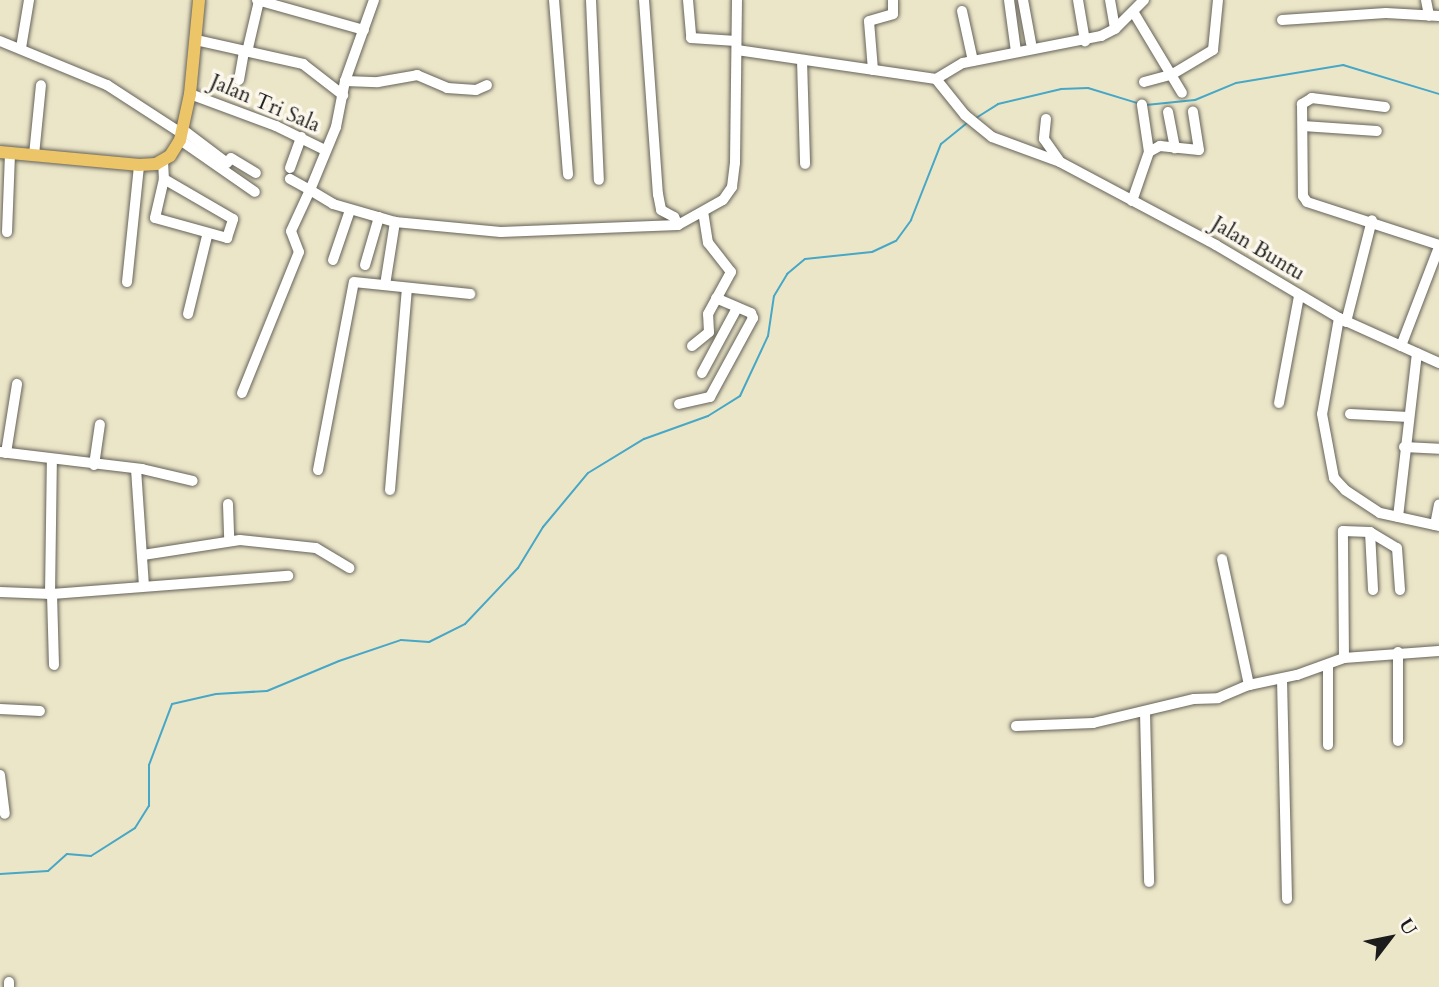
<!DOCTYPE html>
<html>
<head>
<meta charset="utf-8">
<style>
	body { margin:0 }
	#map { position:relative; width:1439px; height:987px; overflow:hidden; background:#ece6c9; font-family:Cardo,serif }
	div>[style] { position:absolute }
	.stream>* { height:2px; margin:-1px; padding:0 1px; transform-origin:1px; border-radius:1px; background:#46a7c6 }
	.roads { filter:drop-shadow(0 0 2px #656359) drop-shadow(0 0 2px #656359) }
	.minor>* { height:10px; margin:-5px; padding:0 5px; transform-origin:5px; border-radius:5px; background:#fff }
	.major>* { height:12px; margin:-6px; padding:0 6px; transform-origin:6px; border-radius:6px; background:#edc569 }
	span { translate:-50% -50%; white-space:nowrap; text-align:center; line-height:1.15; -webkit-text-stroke:7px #fbf7ec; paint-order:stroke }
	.street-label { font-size:21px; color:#1c1c1c }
	.north { position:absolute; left:1355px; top:903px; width:70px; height:70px; -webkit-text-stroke:5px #fbf7ec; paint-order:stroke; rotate:58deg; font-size:19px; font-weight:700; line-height:28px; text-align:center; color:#1c1c1c }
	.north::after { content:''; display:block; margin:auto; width:24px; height:32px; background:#1c1c1c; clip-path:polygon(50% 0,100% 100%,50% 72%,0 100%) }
</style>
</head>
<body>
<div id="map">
	<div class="stream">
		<i style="left:1146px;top:105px;width:49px;rotate:-5.8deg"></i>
		<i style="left:1195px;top:100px;width:44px;rotate:-22.5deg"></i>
		<i style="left:1236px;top:83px;width:109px;rotate:-9.5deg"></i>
		<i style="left:1343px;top:65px;width:100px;rotate:16.8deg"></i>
		<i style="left:976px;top:118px;width:26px;rotate:-32deg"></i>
		<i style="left:998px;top:104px;width:65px;rotate:-13.4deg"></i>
		<i style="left:1061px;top:89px;width:27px;rotate:-2deg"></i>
		<i style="left:1088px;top:88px;width:51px;rotate:17deg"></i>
		<i style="left:0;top:874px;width:48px;rotate:-3.6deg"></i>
		<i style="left:48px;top:871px;width:25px;rotate:-42deg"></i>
		<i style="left:67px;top:854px;width:24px;rotate:5deg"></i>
		<i style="left:91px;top:856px;width:52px;rotate:-32.5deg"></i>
		<i style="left:135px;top:828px;width:26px;rotate:-58deg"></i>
		<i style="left:149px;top:806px;width:41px;rotate:-90deg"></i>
		<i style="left:149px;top:765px;width:65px;rotate:-69.3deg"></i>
		<i style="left:172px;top:704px;width:45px;rotate:-12.8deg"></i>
		<i style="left:216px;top:694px;width:51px;rotate:-3.4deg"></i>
		<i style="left:267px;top:691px;width:78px;rotate:-22.6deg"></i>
		<i style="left:339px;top:661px;width:65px;rotate:-18.7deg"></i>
		<i style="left:401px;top:640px;width:28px;rotate:4deg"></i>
		<i style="left:429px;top:642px;width:40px;rotate:-26.6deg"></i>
		<i style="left:465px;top:624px;width:77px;rotate:-46.6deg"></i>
		<i style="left:518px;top:568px;width:48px;rotate:-58.6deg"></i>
		<i style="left:543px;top:527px;width:70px;rotate:-50.2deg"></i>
		<i style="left:588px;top:473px;width:66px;rotate:-31.3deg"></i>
		<i style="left:644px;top:439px;width:68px;rotate:-19.8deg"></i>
		<i style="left:708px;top:416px;width:38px;rotate:-32deg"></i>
		<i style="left:740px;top:396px;width:66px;rotate:-65deg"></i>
		<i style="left:768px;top:336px;width:40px;rotate:-81.5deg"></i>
		<i style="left:774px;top:296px;width:26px;rotate:-59deg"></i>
		<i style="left:787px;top:274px;width:23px;rotate:-40deg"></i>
		<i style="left:805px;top:259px;width:67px;rotate:-6deg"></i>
		<i style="left:872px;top:252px;width:26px;rotate:-25deg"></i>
		<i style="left:896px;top:241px;width:26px;rotate:-54deg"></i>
		<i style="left:911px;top:220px;width:82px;rotate:-68.5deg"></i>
		<i style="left:941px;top:144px;width:35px;rotate:-39deg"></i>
	</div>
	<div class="roads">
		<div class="minor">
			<i style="left:257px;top:0;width:111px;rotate:15.7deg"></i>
			<i style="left:374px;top:0;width:86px;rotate:109.7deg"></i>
			<i style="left:345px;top:81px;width:47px;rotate:101.1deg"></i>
			<i style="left:336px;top:127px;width:68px;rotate:112.4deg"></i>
			<i style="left:310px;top:190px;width:27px;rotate:31deg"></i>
			<i style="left:333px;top:204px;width:65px;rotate:16.2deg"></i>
			<i style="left:395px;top:222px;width:106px;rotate:5.4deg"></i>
			<i style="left:501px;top:232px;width:177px;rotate:-2.3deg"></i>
			<i style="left:678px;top:225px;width:51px;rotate:-29.1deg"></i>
			<i style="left:723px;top:200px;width:16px;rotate:-55deg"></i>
			<i style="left:732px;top:187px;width:24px;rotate:-83deg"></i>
			<i style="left:735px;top:163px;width:163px;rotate:-89.3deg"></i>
			<i style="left:554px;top:0;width:175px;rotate:85.4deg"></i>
			<i style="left:591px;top:0;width:180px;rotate:87.5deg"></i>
			<i style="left:644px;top:0;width:195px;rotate:85.9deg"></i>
			<i style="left:658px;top:194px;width:16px;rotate:79deg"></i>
			<i style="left:661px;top:210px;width:15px;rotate:28deg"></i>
			<i style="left:674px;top:217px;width:9px;rotate:63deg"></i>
			<i style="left:688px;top:0;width:38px;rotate:85deg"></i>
			<i style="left:691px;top:38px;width:45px;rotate:3.8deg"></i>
			<i style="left:1009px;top:0;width:52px;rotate:82.3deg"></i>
			<i style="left:1023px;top:0;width:44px;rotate:79.5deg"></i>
			<i style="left:1078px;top:0;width:42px;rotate:80.3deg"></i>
			<i style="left:1110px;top:0;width:29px;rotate:80deg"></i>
			<i style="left:1426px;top:0;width:16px;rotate:79deg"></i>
			<i style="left:962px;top:11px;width:51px;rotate:77.6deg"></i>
			<i style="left:1134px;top:13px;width:93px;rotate:59deg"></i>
			<i style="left:1282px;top:20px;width:104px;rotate:-3.9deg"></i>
			<i style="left:1386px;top:13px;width:53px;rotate:3.2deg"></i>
			<i style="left:196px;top:40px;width:110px;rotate:12.6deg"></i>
			<i style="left:303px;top:64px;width:51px;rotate:37.8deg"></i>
			<i style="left:0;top:41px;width:116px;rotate:22.4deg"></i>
			<i style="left:107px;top:85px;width:88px;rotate:33deg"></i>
			<i style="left:21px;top:48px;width:49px;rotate:-80.5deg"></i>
			<i style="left:737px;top:50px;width:201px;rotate:8.3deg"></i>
			<i style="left:936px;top:79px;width:31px;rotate:-31deg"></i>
			<i style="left:963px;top:63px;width:141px;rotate:-11.1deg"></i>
			<i style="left:1101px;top:36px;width:16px;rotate:-27deg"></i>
			<i style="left:1115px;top:29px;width:41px;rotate:-45deg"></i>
			<i style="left:247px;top:52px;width:52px;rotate:-76.8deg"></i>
			<i style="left:802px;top:60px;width:104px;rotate:88.3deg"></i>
			<i style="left:873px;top:70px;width:49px;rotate:-94.7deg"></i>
			<i style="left:869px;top:21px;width:25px;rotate:-16deg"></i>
			<i style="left:893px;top:14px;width:14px;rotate:-90deg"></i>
			<i style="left:936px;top:79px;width:46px;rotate:51.1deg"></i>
			<i style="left:965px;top:115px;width:35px;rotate:39deg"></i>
			<i style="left:992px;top:137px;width:72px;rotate:20.2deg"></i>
			<i style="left:1060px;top:162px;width:177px;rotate:28deg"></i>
			<i style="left:1216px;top:245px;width:143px;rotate:30.7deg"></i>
			<i style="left:1339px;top:318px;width:110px;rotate:24.2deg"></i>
			<i style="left:239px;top:80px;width:29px;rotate:-80deg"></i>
			<i style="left:345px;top:81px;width:33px;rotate:2deg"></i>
			<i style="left:378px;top:82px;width:40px;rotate:-10deg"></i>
			<i style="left:417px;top:75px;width:33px;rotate:23deg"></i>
			<i style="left:447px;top:88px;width:29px;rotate:4deg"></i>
			<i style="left:476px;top:90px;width:12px;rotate:-24deg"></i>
			<i style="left:1144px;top:82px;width:28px;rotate:-15deg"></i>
			<i style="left:1171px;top:75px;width:49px;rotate:-30.8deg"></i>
			<i style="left:1213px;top:50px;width:50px;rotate:-84.3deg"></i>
			<i style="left:190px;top:94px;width:92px;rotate:20.4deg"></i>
			<i style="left:276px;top:126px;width:55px;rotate:26.1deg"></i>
			<i style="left:1385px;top:107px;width:74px;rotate:-173deg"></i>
			<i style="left:1312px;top:98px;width:12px;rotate:149deg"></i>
			<i style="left:1302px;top:104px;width:92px;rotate:89.4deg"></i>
			<i style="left:1303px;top:196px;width:7px;rotate:56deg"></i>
			<i style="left:1307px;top:202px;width:139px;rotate:18deg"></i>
			<i style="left:1168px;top:112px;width:37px;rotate:79deg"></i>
			<i style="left:1046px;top:119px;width:20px;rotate:96deg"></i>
			<i style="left:1044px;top:139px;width:28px;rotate:55deg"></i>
			<i style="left:1303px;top:126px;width:74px;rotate:3.9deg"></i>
			<i style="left:182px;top:129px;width:56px;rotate:37.1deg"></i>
			<i style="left:227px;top:163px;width:6px;rotate:-51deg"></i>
			<i style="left:231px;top:158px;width:29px;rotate:31deg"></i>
			<i style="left:180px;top:140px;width:91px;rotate:34.7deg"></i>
			<i style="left:1149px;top:152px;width:13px;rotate:-29deg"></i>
			<i style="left:1160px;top:146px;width:39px;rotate:6deg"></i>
			<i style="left:1199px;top:150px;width:39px;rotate:-99deg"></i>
			<i style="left:34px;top:155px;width:70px;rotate:-84.3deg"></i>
			<i style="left:163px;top:161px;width:18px;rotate:87deg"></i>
			<i style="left:164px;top:179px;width:40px;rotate:103deg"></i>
			<i style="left:155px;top:218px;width:75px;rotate:15.5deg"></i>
			<i style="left:227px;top:238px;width:20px;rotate:-72deg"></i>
			<i style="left:233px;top:219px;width:80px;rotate:-149.9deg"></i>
			<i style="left:290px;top:168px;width:33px;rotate:-70deg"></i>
			<i style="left:1132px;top:201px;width:52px;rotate:-70.9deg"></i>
			<i style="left:1149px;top:152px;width:48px;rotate:-98.5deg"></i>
			<i style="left:7px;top:232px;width:79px;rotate:-87.8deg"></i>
			<i style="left:333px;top:260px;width:53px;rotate:-71.2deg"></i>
			<i style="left:365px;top:265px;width:50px;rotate:-73.7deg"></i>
			<i style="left:127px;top:282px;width:118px;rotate:-84.1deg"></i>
			<i style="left:385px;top:285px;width:64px;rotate:-81deg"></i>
			<i style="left:188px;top:314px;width:80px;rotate:-76.3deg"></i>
			<i style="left:1339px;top:318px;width:97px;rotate:100deg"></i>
			<i style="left:1322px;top:414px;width:65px;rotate:79.4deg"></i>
			<i style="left:1334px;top:478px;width:16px;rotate:47deg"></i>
			<i style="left:1345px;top:490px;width:42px;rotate:33.3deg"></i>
			<i style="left:1380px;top:513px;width:60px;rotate:12.4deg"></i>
			<i style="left:1346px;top:322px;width:105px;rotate:-75.7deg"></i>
			<i style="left:692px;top:346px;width:22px;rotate:-39deg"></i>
			<i style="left:709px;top:332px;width:18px;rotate:-93deg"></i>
			<i style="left:708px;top:314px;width:48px;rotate:-61.3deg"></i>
			<i style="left:731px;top:272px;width:37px;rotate:-128deg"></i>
			<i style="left:708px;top:243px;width:30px;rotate:-99deg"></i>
			<i style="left:1401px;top:346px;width:106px;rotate:-69deg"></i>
			<i style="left:702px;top:373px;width:74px;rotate:-61.7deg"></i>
			<i style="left:242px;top:393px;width:152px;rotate:-68deg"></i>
			<i style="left:299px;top:252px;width:22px;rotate:-111deg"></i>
			<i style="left:291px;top:231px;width:45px;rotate:-65.1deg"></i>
			<i style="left:310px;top:190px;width:23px;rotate:-151deg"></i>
			<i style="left:1279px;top:403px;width:109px;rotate:-79.4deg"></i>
			<i style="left:679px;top:404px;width:32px;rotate:-13deg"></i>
			<i style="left:710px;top:397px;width:90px;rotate:-61.4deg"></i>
			<i style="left:753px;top:318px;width:5px;rotate:-112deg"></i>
			<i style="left:751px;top:313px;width:38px;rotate:-157deg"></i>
			<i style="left:1350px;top:414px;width:59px;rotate:2.9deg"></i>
			<i style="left:1404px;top:447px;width:35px;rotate:3deg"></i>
			<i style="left:0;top:452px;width:143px;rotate:6.8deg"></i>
			<i style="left:142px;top:469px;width:52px;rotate:13.2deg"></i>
			<i style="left:6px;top:453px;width:70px;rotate:-80.9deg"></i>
			<i style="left:94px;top:465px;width:41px;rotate:-81.7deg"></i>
			<i style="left:136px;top:469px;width:117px;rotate:86.1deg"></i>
			<i style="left:318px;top:470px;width:191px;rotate:-79.2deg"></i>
			<i style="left:354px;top:282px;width:117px;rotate:5.9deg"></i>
			<i style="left:390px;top:490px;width:202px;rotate:-85.2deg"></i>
			<i style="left:228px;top:504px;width:37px;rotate:88deg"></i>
			<i style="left:1398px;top:517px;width:165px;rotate:-83.4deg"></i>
			<i style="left:1435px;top:525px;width:21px;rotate:-79deg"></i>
			<i style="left:1370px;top:532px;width:58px;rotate:87deg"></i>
			<i style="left:143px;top:555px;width:98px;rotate:-8.8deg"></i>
			<i style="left:240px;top:540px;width:76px;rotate:6deg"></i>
			<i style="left:316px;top:548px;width:39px;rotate:31deg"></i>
			<i style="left:1222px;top:559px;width:129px;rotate:77.9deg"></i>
			<i style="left:0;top:592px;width:52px;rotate:2.2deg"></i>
			<i style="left:52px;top:594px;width:237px;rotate:-4.4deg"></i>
			<i style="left:52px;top:594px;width:71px;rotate:88.4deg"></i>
			<i style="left:50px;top:595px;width:135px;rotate:-89.2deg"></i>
			<i style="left:1344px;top:658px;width:127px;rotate:-90.5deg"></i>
			<i style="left:1343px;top:531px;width:27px;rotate:2deg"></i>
			<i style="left:1370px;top:532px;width:31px;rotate:31deg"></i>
			<i style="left:1397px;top:548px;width:42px;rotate:85.9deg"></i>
			<i style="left:1282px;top:679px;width:220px;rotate:88.7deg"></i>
			<i style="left:0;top:709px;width:40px;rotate:2.9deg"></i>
			<i style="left:1145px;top:713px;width:169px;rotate:88.6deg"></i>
			<i style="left:1016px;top:726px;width:77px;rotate:-2.2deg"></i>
			<i style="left:1093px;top:723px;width:104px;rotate:-13.4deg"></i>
			<i style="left:1194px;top:699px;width:24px;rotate:-2deg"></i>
			<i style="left:1218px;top:698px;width:34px;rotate:-23deg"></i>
			<i style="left:1249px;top:685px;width:49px;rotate:-11.8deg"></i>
			<i style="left:1297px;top:675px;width:50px;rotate:-19.9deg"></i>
			<i style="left:1344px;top:658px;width:95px;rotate:-4.2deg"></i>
			<i style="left:1398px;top:741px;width:89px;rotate:-90deg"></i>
			<i style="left:1328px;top:745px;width:80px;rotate:-90deg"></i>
			<i style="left:0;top:775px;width:39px;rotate:83deg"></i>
			<i style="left:9px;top:987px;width:5px;rotate:-90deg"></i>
		</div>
		<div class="major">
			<i style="left:0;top:152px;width:140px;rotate:5.3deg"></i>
			<i style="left:139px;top:165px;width:17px;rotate:-3deg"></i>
			<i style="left:156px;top:164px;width:16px;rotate:-30deg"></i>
			<i style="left:170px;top:156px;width:19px;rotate:-58deg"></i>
			<i style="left:180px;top:140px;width:47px;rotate:-77.7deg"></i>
			<i style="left:190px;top:94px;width:94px;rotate:-84.5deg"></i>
		</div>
	</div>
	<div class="street-label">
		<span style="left:265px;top:104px;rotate:23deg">Jalan Tri Sala</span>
		<span style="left:1258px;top:249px;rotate:31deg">Jalan Buntu</span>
	</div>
	<div class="north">U</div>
</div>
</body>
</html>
